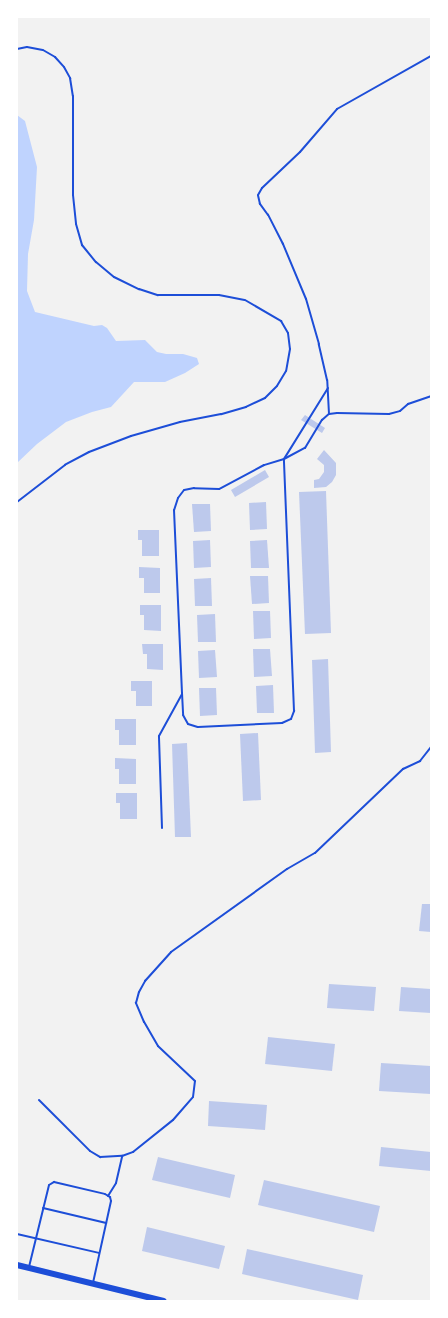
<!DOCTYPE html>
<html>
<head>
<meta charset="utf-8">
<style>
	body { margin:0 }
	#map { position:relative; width:448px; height:1318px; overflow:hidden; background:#f2f2f2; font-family:Barlow,sans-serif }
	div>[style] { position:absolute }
	.water>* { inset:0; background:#bfd3fe }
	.building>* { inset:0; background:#bdc9ec }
	.path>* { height:2px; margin:-1px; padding:0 1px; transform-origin:1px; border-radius:1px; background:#1d4ed8 }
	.service>* { height:2px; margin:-1px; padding:0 1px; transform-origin:1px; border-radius:1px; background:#1d4ed8 }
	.secondary>* { height:6px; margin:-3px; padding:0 3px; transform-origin:3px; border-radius:3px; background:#1d4ed8 }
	span { translate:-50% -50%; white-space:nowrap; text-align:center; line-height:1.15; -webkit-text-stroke:3.5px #fff; paint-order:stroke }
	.frame { position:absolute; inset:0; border:18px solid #fff; pointer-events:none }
</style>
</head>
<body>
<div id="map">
	<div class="water">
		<i style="clip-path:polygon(17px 115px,25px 121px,37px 167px,34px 220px,28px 254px,27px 291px,35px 312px,94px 326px,102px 325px,107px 328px,116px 341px,145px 340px,157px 352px,166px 354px,183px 354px,197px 358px,199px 364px,185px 373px,165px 382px,134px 382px,111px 407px,92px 412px,66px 422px,37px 444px,17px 463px)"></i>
	</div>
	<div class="building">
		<i style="clip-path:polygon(305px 415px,325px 428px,322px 433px,301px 420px)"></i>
		<i style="clip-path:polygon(324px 450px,336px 463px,336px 475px,332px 482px,326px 487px,314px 488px,314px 480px,319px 479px,324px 472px,324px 465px,317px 459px)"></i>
		<i style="clip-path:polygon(265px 470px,269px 477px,235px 497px,231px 490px)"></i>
		<i style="clip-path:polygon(326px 491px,331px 633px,305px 634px,299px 492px)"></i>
		<i style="clip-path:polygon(266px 502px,267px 529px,250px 530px,249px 503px)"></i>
		<i style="clip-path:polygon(192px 504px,210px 504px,211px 531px,194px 532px)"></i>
		<i style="clip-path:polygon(138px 530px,159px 530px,159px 556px,142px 556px,142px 540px,138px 540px)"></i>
		<i style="clip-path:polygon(210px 540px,211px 567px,194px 568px,193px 541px)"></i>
		<i style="clip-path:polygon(267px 540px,269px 568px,251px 568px,250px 541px)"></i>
		<i style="clip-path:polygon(139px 567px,160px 568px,160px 593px,144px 593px,144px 578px,139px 578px)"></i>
		<i style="clip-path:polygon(250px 576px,268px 576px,269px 603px,252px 604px)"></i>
		<i style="clip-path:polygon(211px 578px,212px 606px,195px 606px,194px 579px)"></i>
		<i style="clip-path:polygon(140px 605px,161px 605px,161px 631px,144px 630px,144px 615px,140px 615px)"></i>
		<i style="clip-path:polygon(253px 611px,270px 611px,271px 638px,254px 639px)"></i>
		<i style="clip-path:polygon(215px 614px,216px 642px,198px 642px,197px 615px)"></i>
		<i style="clip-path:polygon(142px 644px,163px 644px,163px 670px,147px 669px,147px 654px,143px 654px)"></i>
		<i style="clip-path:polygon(253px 649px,270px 649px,272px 676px,254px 677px)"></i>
		<i style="clip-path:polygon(215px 650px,217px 677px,199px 678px,198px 651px)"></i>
		<i style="clip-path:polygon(328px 659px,331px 752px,315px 753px,312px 660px)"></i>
		<i style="clip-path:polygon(131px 681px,152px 681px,152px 706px,136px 706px,136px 691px,131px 691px)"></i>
		<i style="clip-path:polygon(273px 685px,274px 713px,257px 713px,256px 686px)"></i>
		<i style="clip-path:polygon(199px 688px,216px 688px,217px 715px,200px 716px)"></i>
		<i style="clip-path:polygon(115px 719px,136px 719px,136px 745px,119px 745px,119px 730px,115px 730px)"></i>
		<i style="clip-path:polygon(258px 733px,261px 800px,243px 801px,240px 734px)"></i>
		<i style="clip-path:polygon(187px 743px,191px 837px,175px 837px,172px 744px)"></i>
		<i style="clip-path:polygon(115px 758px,136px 759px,136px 784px,119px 784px,119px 769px,115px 769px)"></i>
		<i style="clip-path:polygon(116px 793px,137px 793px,137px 819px,120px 819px,120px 803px,116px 803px)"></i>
		<i style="clip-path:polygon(422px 904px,431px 904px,431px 932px,419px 931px)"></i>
		<i style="clip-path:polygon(329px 984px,376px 987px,374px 1011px,327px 1008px)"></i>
		<i style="clip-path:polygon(401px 987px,431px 989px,431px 1013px,399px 1011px)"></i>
		<i style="clip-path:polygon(268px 1037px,335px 1044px,332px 1071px,265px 1064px)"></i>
		<i style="clip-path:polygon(381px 1063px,431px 1066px,431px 1094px,379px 1091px)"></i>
		<i style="clip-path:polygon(209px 1101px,267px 1105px,265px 1130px,208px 1126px)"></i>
		<i style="clip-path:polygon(381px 1147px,431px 1152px,431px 1171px,379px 1166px)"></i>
		<i style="clip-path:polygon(158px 1157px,235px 1175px,230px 1198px,152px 1180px)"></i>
		<i style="clip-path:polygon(264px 1180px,380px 1206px,374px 1232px,258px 1205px)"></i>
		<i style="clip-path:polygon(147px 1227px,225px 1246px,219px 1269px,142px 1251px)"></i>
		<i style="clip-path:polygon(247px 1249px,363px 1275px,358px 1300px,242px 1274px)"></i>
	</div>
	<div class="path">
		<i style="left:17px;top:49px;width:10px;rotate:-11deg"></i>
		<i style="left:27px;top:47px;width:16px;rotate:11deg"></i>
		<i style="left:43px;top:50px;width:14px;rotate:30deg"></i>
		<i style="left:55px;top:57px;width:13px;rotate:48deg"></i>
		<i style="left:64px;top:67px;width:13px;rotate:61deg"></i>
		<i style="left:70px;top:78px;width:18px;rotate:81deg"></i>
		<i style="left:73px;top:96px;width:99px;rotate:90deg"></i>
		<i style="left:73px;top:195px;width:29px;rotate:84deg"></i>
		<i style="left:76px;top:224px;width:22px;rotate:74deg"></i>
		<i style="left:82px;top:245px;width:22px;rotate:51deg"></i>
		<i style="left:96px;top:262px;width:23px;rotate:40deg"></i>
		<i style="left:114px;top:277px;width:28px;rotate:26deg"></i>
		<i style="left:139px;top:289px;width:20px;rotate:18deg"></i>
		<i style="left:158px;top:295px;width:61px"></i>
		<i style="left:219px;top:295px;width:26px;rotate:11deg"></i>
		<i style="left:245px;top:300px;width:42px;rotate:30.3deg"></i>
		<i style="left:281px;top:321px;width:14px;rotate:60deg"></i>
		<i style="left:288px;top:333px;width:16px;rotate:83deg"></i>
		<i style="left:290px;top:349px;width:22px;rotate:100deg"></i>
		<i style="left:286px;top:371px;width:17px;rotate:121deg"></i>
		<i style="left:277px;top:386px;width:17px;rotate:135deg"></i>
		<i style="left:265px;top:398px;width:21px;rotate:155deg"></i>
		<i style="left:246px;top:407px;width:26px;rotate:164deg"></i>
		<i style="left:221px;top:414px;width:42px;rotate:169deg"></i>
		<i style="left:180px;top:422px;width:51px;rotate:164.1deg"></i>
		<i style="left:131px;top:436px;width:45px;rotate:159.1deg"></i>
		<i style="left:89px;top:452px;width:27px;rotate:152deg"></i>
		<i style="left:65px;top:465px;width:61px;rotate:142.4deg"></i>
	</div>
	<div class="service">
		<i style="left:328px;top:388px;width:84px;rotate:121.8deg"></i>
		<i style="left:284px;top:459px;width:21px;rotate:163deg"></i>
		<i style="left:264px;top:465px;width:51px;rotate:151.9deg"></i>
		<i style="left:219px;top:489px;width:25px;rotate:-178deg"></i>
		<i style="left:194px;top:488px;width:10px;rotate:169deg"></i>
		<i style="left:184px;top:490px;width:10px;rotate:127deg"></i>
		<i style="left:178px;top:498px;width:13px;rotate:108deg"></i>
		<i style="left:174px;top:510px;width:183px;rotate:87.5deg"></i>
		<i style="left:182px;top:693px;width:22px;rotate:87deg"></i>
		<i style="left:183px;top:715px;width:10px;rotate:61deg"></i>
		<i style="left:188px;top:724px;width:10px;rotate:17deg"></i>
		<i style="left:198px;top:727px;width:84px;rotate:-2.7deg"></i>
		<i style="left:282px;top:723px;width:10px;rotate:-24deg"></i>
		<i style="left:291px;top:719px;width:9px;rotate:-69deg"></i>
		<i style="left:294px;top:711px;width:252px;rotate:-92.3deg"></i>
		<i style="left:284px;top:459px;width:24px;rotate:-28deg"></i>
		<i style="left:305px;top:448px;width:33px;rotate:-59deg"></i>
		<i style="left:322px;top:420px;width:9px;rotate:-41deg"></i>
		<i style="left:329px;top:414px;width:8px;rotate:-7deg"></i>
		<i style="left:337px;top:413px;width:52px;rotate:1.1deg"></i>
		<i style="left:389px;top:414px;width:11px;rotate:-15deg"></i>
		<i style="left:400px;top:411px;width:11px;rotate:-41deg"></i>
		<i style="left:408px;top:404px;width:24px;rotate:-19deg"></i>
		<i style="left:329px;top:414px;width:34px;rotate:-93deg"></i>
		<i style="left:327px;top:380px;width:37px;rotate:-103deg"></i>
		<i style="left:319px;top:344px;width:47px;rotate:-106.1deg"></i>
		<i style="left:306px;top:299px;width:60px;rotate:-112.7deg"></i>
		<i style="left:283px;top:244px;width:33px;rotate:-117deg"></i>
		<i style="left:268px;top:215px;width:14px;rotate:-126deg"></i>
		<i style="left:260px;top:204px;width:9px;rotate:-103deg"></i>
		<i style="left:258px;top:195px;width:8px;rotate:-60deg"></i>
		<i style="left:262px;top:188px;width:52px;rotate:-43.5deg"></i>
		<i style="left:300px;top:152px;width:57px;rotate:-49.3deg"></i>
		<i style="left:337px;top:109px;width:108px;rotate:-29.4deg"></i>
		<i style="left:162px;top:828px;width:92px;rotate:-91.9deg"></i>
		<i style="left:159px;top:736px;width:48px;rotate:-61.3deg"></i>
		<i style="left:39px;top:1100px;width:72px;rotate:45deg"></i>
		<i style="left:90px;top:1151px;width:12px;rotate:31deg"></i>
		<i style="left:100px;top:1157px;width:22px;rotate:-3deg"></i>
		<i style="left:122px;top:1156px;width:12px;rotate:-20deg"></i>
		<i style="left:133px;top:1152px;width:51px;rotate:-38.7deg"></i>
		<i style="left:173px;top:1120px;width:30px;rotate:-49deg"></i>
		<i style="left:193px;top:1097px;width:16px;rotate:-83deg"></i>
		<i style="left:195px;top:1081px;width:51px;rotate:-136.6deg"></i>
		<i style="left:158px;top:1046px;width:28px;rotate:-120deg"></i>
		<i style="left:144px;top:1022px;width:21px;rotate:-113deg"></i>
		<i style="left:136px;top:1003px;width:11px;rotate:-75deg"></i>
		<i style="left:139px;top:992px;width:13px;rotate:-61deg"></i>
		<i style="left:145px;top:981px;width:39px;rotate:-48deg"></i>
		<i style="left:171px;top:952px;width:143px;rotate:-35.6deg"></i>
		<i style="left:287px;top:869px;width:32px;rotate:-30deg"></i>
		<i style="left:315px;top:853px;width:122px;rotate:-43.7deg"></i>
		<i style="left:403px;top:769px;width:19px;rotate:-25deg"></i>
		<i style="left:420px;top:761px;width:18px;rotate:-52deg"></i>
		<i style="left:108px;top:1196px;width:15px;rotate:-58deg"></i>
		<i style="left:116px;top:1183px;width:28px;rotate:-77deg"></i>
		<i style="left:43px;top:1208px;width:65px;rotate:13.4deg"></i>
		<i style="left:17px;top:1234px;width:84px;rotate:13deg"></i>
		<i style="left:29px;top:1267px;width:84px;rotate:-76.3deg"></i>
		<i style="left:49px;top:1185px;width:6px;rotate:-31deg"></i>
		<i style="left:54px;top:1182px;width:52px;rotate:13.2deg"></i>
		<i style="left:105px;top:1194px;width:6px;rotate:31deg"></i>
		<i style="left:110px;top:1197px;width:4px;rotate:76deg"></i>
		<i style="left:111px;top:1201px;width:84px;rotate:102.4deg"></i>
	</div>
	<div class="secondary">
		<i style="left:17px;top:1265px;width:151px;rotate:13.8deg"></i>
	</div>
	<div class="frame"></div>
</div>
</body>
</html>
